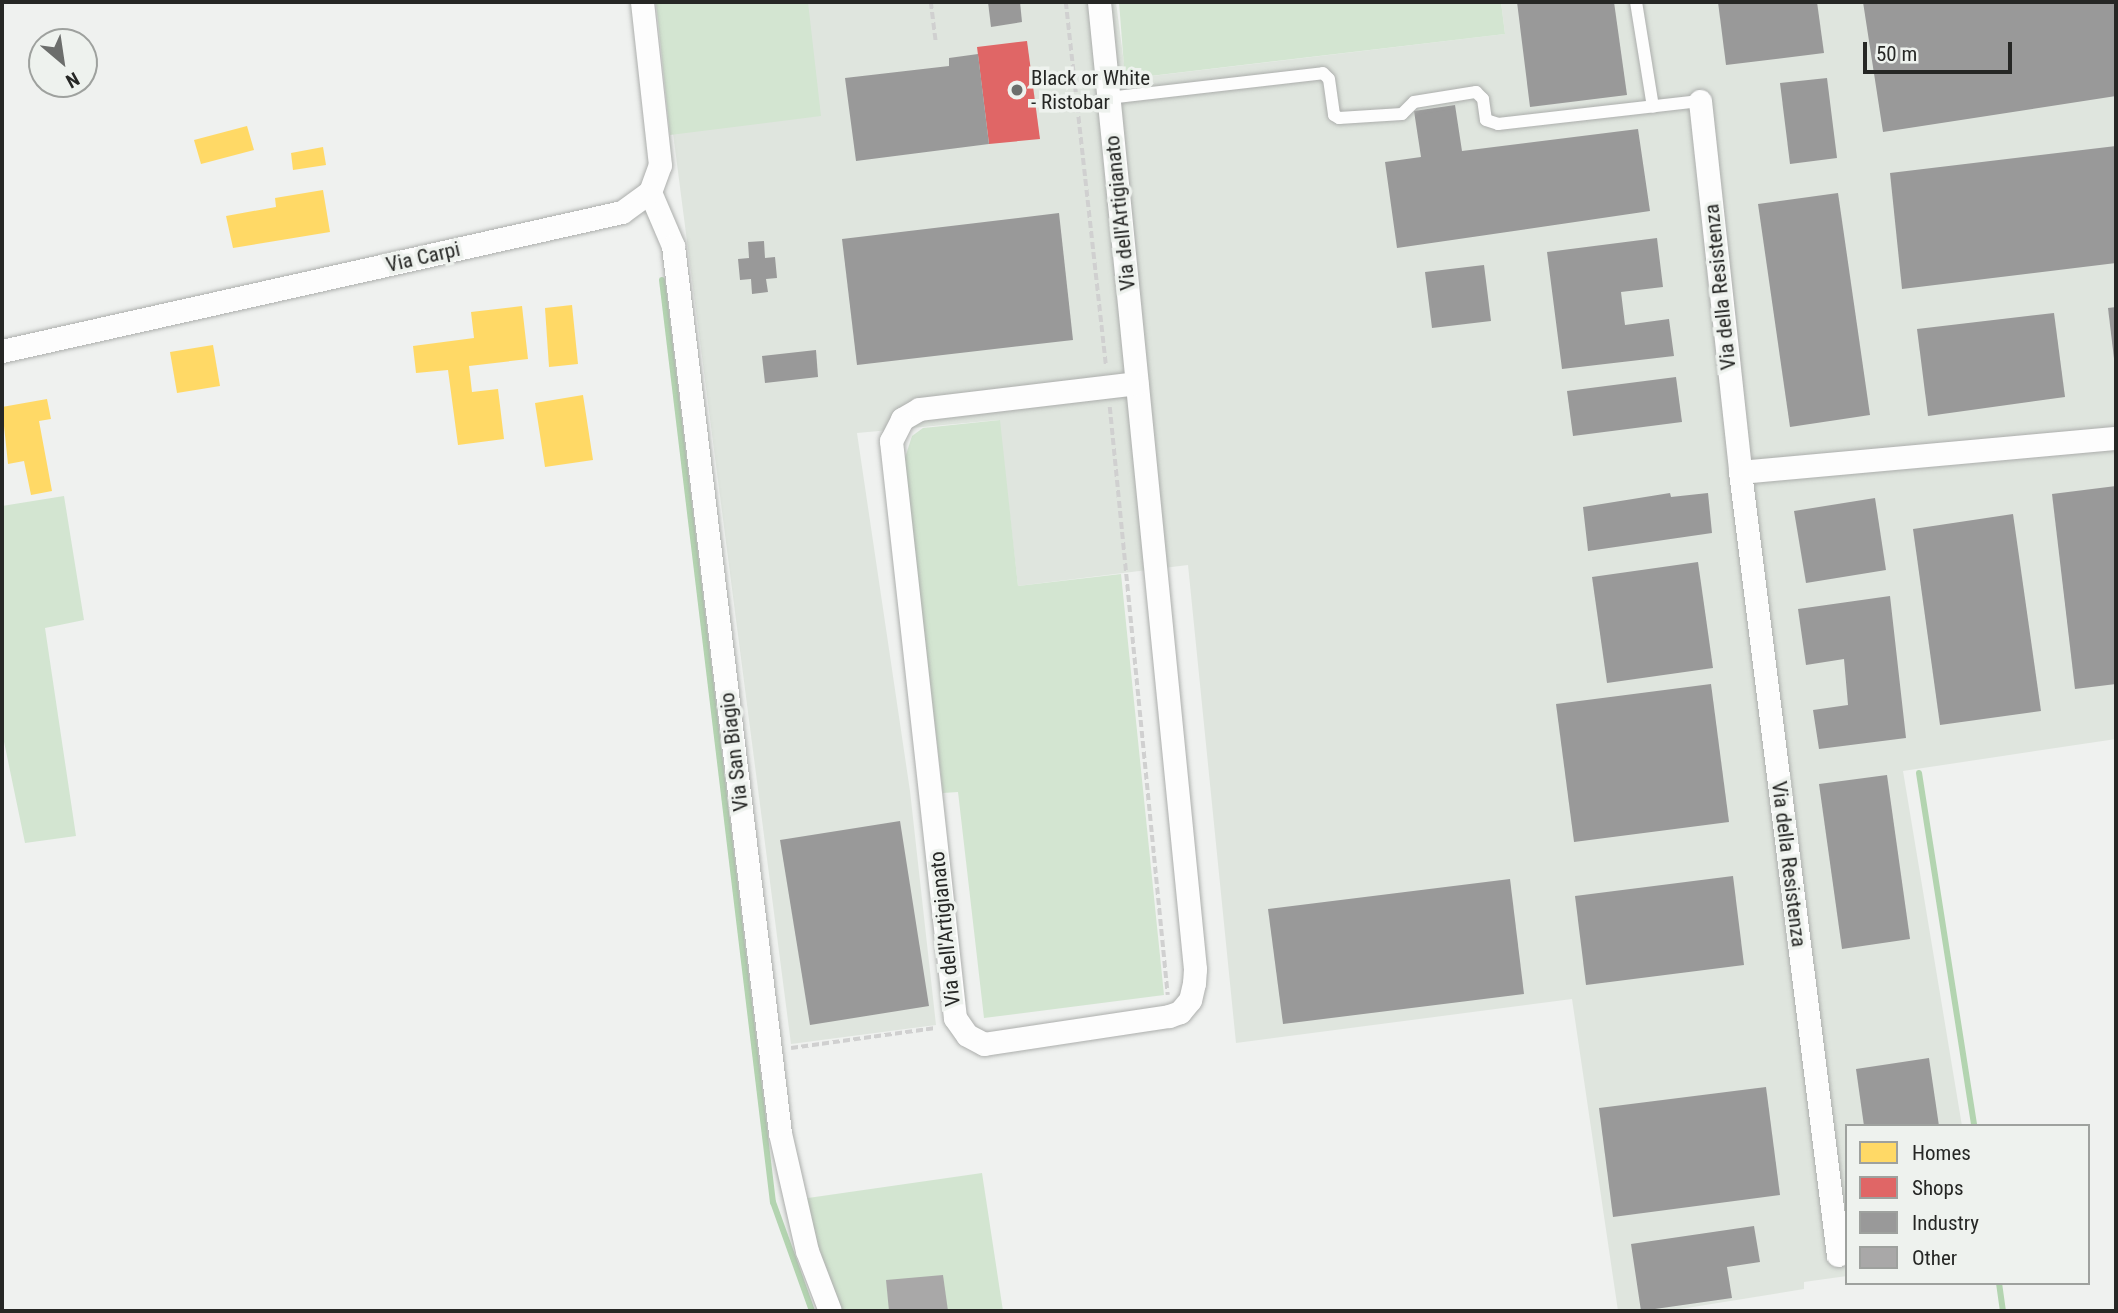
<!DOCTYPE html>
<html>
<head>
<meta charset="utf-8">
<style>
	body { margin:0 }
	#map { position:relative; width:2118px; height:1313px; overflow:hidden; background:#eff1ef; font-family:"Roboto Condensed",sans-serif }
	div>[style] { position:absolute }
	.built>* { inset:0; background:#dfe5de }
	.green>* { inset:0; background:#d3e5d1 }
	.homes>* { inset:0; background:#ffd966 }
	.shops>* { inset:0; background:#e06666 }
	.industry>* { inset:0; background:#999 }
	.stream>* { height:6px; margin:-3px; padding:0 3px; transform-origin:3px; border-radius:3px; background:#b3d4b0 }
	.building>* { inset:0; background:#a9a8a8 }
	.path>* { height:3.5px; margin-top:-1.75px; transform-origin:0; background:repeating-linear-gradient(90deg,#d0d0d0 0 7px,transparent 0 10.5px) }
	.roads { filter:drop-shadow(0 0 2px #acaeac) drop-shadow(0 0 2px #acaeac) }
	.lane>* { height:12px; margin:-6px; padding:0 6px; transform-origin:6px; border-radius:6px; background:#fdfdfd }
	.street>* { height:23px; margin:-11.5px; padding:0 11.5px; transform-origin:11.5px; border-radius:11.5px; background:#fdfdfd }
	.dots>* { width:19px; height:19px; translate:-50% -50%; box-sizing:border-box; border:4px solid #eef2ee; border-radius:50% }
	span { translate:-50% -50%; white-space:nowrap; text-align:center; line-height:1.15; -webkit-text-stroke:7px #eef2ee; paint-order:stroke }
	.poi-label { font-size:21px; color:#262725 }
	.left { translate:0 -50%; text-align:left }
	.street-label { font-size:21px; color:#262725 }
	.frame { position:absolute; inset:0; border:4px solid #262725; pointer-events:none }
	.legend { position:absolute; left:1845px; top:1124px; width:245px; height:161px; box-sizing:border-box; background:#eef2ee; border:2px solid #9ea19e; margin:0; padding:9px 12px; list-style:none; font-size:21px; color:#262725 }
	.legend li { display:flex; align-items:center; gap:14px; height:35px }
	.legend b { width:35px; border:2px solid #9ea19e }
	.north { position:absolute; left:28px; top:28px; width:70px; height:70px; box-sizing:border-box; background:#eef2ee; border:2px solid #9ea19e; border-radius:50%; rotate:151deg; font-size:19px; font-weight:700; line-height:28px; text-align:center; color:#262725 }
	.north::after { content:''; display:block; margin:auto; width:24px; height:32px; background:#6c6e6c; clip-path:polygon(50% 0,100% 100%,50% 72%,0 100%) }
	.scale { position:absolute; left:1863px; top:42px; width:149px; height:32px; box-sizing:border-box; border:4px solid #262725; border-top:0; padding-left:9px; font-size:21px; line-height:24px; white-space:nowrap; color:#262725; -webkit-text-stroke:5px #eef2ee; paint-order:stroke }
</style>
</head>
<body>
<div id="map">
	<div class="built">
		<i style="clip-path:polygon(656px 2px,1116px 2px,1126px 79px,1505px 34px,1501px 2px,2116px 2px,2116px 739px,1903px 771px,1962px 1126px,1847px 1126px,1847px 1276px,1804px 1282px,1804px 1289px,1668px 1311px,1618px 1311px,1572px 999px,1236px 1043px,1188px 565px,1018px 586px,999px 420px,857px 433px,910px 791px,936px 1025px,791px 1044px)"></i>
	</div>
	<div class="green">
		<i style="clip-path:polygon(656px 2px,808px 2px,821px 116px,670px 135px)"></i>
		<i style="clip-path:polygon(1119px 2px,1501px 2px,1505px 34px,1125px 79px)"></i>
		<i style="clip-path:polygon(1000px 420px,1018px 586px,1121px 574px,1164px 995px,984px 1018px,958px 792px,943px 793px,904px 461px,912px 436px,923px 428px)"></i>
		<i style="clip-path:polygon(64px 496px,84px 620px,45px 628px,76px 836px,25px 843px,2px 732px,2px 506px)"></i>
		<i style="clip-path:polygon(982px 1173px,1003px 1311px,842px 1311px,801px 1199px)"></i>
	</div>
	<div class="homes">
		<i style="clip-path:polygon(247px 126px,254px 150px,201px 164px,194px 140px)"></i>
		<i style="clip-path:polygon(323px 147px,326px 165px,293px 170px,291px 153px)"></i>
		<i style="clip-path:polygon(323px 190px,330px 232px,233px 248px,226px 216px,276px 207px,275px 198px)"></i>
		<i style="clip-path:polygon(572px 305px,578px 364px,549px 367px,545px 308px)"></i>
		<i style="clip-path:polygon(522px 306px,528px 359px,469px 366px,472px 392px,498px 389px,504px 439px,458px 445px,448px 370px,416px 373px,413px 346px,474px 338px,471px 312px)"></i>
		<i style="clip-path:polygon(213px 345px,220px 386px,177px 393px,170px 352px)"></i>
		<i style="clip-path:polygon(583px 395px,593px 460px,545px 467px,535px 403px)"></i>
		<i style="clip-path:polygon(47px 399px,51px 419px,39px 421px,52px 491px,31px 495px,24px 461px,8px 464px,2px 407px)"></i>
	</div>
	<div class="shops">
		<i style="clip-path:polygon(1027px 41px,1040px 139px,989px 144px,977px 47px)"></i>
	</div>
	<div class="industry">
		<i style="clip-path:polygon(988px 2px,1020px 2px,1022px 22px,991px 27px)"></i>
		<i style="clip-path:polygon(1517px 2px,1614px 2px,1627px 95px,1530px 107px)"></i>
		<i style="clip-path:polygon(1718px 2px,1817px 2px,1824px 53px,1726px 65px)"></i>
		<i style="clip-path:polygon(1863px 2px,2116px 2px,2116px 96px,1883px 132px)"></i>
		<i style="clip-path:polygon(978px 54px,989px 144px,856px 161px,845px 78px,949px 66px,949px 58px)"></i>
		<i style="clip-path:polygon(1827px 78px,1837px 158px,1790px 164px,1780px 83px)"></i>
		<i style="clip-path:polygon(1455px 105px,1462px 151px,1638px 129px,1650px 211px,1397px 248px,1385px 162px,1421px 157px,1414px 111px)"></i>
		<i style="clip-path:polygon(2116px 146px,2116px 263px,1902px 289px,1890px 173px)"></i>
		<i style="clip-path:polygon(1838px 193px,1870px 415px,1790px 427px,1758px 204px)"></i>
		<i style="clip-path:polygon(1059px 213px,1073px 340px,857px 365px,842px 239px)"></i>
		<i style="clip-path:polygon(1657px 238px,1663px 287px,1621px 292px,1625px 325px,1669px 319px,1674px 356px,1562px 369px,1547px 252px)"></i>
		<i style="clip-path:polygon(764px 241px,765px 258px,775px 257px,777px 278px,766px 279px,768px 292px,752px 294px,751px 279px,740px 280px,738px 259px,749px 258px,748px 242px)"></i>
		<i style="clip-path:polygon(1484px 265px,1491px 321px,1432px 328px,1425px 272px)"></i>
		<i style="clip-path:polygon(2116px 307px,2116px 367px,2115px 367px,2108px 308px)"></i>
		<i style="clip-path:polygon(2054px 313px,2065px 397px,1928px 416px,1917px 329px)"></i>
		<i style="clip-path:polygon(816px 350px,818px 377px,765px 383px,762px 356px)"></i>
		<i style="clip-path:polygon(1676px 377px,1682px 422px,1573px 436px,1567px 391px)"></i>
		<i style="clip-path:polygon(2116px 486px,2116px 684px,2075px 689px,2052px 494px)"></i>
		<i style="clip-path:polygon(1670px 493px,1671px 497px,1708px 493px,1712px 533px,1588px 551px,1583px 507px)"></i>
		<i style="clip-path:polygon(1875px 498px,1886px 570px,1806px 583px,1794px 511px)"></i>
		<i style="clip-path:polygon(2013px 514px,2041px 711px,1940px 725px,1913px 529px)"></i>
		<i style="clip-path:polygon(1698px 562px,1713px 668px,1607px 683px,1592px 577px)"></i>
		<i style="clip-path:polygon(1890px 596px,1906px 738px,1819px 749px,1813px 710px,1848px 705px,1844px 659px,1806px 665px,1798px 609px)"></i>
		<i style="clip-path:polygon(1711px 684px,1729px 822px,1574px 842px,1556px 704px)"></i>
		<i style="clip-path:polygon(1887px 775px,1910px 939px,1842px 949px,1819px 784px)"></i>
		<i style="clip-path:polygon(900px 821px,929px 1006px,810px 1025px,780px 840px)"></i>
		<i style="clip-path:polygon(1733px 876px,1744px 965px,1586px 985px,1575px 896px)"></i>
		<i style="clip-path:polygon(1510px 879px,1524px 994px,1283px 1024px,1268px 909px)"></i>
		<i style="clip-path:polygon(1929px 1058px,1939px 1126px,1864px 1126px,1856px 1069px)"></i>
		<i style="clip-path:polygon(1766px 1087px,1780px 1195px,1613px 1217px,1599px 1108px)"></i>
		<i style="clip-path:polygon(1754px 1226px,1760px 1262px,1727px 1267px,1732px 1298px,1641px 1311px,1631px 1244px)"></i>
	</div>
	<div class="stream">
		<i style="left:662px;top:280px;width:929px;rotate:83.14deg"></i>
		<i style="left:773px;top:1202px;width:116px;rotate:70.3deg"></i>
		<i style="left:1919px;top:773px;width:357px;rotate:81.1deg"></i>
		<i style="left:1999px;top:1283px;width:28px;rotate:82deg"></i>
	</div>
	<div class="building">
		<i style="clip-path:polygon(943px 1275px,948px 1311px,889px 1311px,886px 1280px)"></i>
	</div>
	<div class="path">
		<i style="left:931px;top:2px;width:40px;rotate:82.9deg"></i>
		<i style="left:1066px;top:2px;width:365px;rotate:83.7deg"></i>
		<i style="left:1110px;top:407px;width:591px;rotate:84.37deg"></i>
		<i style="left:791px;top:1048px;width:146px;rotate:-7.9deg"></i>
	</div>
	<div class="roads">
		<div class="lane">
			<i style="left:1636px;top:2px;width:106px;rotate:80.8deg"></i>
			<i style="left:1108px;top:98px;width:216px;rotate:-6.6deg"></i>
			<i style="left:1323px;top:73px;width:8px;rotate:45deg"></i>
			<i style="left:1329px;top:79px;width:36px;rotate:82deg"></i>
			<i style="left:1334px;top:115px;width:6px;rotate:31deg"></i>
			<i style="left:1339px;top:118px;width:63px;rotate:-3.6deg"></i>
			<i style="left:1402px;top:114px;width:17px;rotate:-45deg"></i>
			<i style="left:1414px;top:102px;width:63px;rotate:-9.2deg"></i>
			<i style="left:1476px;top:92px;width:10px;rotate:45deg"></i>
			<i style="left:1483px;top:99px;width:21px;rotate:82deg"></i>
			<i style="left:1486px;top:120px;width:13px;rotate:18deg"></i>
			<i style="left:1498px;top:124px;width:203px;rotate:-6.5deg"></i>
		</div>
		<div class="street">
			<i style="left:1099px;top:2px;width:972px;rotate:84.33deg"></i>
			<i style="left:1195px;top:969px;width:14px;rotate:94deg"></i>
			<i style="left:1194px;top:983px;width:17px;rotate:103deg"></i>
			<i style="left:1190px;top:1000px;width:16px;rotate:130deg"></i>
			<i style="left:1180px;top:1012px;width:12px;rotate:160deg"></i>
			<i style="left:1169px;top:1016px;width:187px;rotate:171.4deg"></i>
			<i style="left:984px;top:1044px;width:19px;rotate:-152deg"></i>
			<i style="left:967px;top:1035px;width:21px;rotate:-125deg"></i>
			<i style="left:955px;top:1018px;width:581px;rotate:-96.33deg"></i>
			<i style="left:891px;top:441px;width:25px;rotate:-63deg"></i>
			<i style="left:902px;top:419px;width:20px;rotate:-30deg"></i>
			<i style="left:919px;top:409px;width:219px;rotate:-6.8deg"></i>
			<i style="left:1700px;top:101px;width:373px;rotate:83.8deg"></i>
			<i style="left:1740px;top:472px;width:789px;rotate:82.87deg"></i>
			<i style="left:650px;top:192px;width:59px;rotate:66.9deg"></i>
			<i style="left:673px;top:246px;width:893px;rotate:83.12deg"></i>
			<i style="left:780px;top:1133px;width:121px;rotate:77.1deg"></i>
			<i style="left:807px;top:1251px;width:64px;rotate:69deg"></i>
			<i style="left:2px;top:351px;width:635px;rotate:-12.64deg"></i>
			<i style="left:622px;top:212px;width:34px;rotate:-36deg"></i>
			<i style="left:650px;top:192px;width:29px;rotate:-70deg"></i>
			<i style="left:660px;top:165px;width:164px;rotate:-96.3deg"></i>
			<i style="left:1740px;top:472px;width:378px;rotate:-5.2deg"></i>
		</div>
	</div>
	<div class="dots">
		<i style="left:1017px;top:90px;background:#6c6e6c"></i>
	</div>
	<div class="poi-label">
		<span class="left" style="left:1031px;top:90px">Black or White<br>- Ristobar</span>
	</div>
	<div class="street-label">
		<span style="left:1120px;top:213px;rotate:-96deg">Via dell'Artigianato</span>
		<span style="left:423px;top:257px;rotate:-13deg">Via Carpi</span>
		<span style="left:1720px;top:287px;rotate:-96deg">Via della Resistenza</span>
		<span style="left:734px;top:752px;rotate:-97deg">Via San Biagio</span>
		<span style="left:1789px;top:864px;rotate:83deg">Via della Resistenza</span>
		<span style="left:945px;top:929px;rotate:-96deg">Via dell'Artigianato</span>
	</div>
	<div class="frame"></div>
	<ul class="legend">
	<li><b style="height:19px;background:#ffd966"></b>Homes</li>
	<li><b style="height:19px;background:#e06666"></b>Shops</li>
	<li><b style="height:19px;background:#999"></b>Industry</li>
	<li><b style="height:19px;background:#a9a8a8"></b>Other</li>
	</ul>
	<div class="north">N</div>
	<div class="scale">50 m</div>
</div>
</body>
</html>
